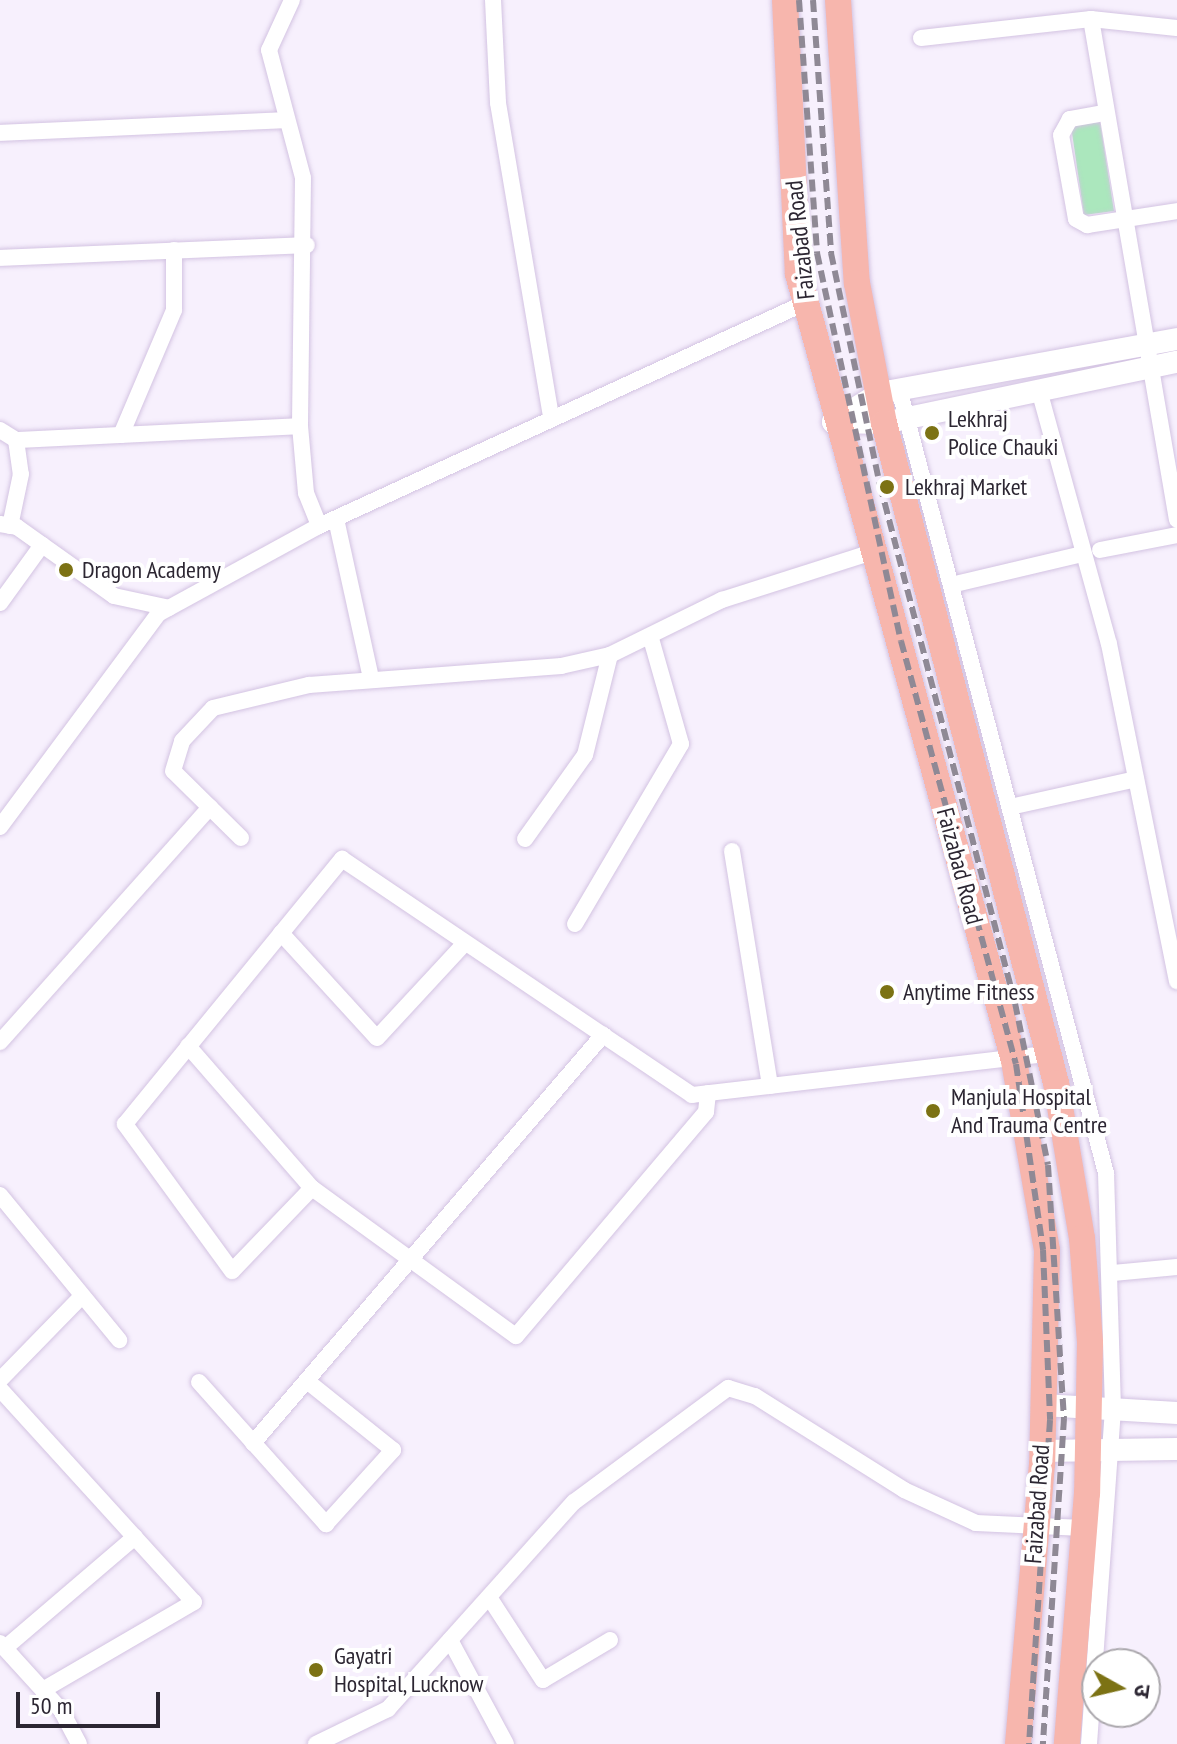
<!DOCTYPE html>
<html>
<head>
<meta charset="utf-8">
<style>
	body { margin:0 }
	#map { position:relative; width:1177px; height:1744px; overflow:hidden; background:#f7f0fd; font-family:"PT Sans Narrow","Noto Sans Devanagari",sans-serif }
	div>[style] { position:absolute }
	.green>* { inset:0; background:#abe7bd }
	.roads { filter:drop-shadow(0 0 2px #d3c3e2) drop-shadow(0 0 2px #d3c3e2) }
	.minor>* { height:16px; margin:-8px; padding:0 8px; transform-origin:8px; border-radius:8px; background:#fff }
	.tertiary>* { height:22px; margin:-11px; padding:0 11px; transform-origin:11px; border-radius:11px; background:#fff }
	.primary>* { height:26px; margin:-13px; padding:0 13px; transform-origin:13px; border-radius:13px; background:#f7b6ad }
	.rail>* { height:6px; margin-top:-3px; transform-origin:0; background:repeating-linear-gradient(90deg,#8f8995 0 12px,transparent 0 18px) }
	.dots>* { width:22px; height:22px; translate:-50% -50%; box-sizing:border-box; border:4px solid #fff; border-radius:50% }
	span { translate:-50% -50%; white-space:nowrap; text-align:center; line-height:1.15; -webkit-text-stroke:8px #fff; paint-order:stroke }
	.street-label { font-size:24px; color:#2c2632 }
	.poi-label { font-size:24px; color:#2c2632 }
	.left { translate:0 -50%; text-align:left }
	.north { position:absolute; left:1081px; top:1648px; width:80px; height:80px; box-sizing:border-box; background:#fff; border:2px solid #aba8ad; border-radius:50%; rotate:98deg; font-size:22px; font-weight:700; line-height:32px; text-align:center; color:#2c2632 }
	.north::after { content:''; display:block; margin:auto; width:28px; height:36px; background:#7c7214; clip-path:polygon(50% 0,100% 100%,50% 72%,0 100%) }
	.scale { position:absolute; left:16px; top:1692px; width:144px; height:36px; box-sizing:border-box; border:4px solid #2c2632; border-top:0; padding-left:10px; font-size:24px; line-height:28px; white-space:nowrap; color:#2c2632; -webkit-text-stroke:6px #fff; paint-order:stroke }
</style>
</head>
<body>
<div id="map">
	<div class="green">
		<i style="clip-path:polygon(1100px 122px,1114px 211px,1084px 215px,1071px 126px)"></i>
	</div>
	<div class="roads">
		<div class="minor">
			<i style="left:292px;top:0;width:55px;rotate:114.7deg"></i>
			<i style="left:269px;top:50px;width:132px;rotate:75.1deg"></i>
			<i style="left:303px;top:178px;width:248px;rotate:90.7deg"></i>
			<i style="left:300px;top:426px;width:67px;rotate:84.9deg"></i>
			<i style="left:306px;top:493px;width:35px;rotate:68deg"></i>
			<i style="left:493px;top:0;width:103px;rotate:87.2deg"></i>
			<i style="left:498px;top:103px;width:318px;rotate:80.4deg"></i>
			<i style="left:1091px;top:19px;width:508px;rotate:80.26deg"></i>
			<i style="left:921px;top:38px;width:171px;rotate:-6.4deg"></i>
			<i style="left:1091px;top:19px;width:86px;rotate:6deg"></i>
			<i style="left:1104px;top:113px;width:35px;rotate:170deg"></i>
			<i style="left:1070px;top:119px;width:18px;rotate:119deg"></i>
			<i style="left:1061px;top:135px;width:85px;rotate:79.9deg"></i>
			<i style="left:1076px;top:219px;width:13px;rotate:29deg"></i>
			<i style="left:1087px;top:225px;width:91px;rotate:-8.8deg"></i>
			<i style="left:0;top:133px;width:286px;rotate:-2.6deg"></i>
			<i style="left:0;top:258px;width:307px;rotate:-2.4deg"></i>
			<i style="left:1039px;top:390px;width:263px;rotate:74.6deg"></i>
			<i style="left:1109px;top:644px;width:344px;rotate:78.6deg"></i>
			<i style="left:900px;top:393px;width:807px;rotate:75.21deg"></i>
			<i style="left:1106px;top:1173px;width:236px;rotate:88.3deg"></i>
			<i style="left:1113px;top:1409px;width:336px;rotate:94.1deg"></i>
			<i style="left:0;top:430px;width:19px;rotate:32deg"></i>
			<i style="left:16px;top:440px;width:34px;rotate:82deg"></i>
			<i style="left:21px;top:474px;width:53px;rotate:101.9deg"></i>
			<i style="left:121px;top:435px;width:136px;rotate:-67deg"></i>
			<i style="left:174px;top:310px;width:60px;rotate:-90deg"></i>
			<i style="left:16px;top:440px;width:284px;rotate:-2.8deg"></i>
			<i style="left:336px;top:519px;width:163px;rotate:77.6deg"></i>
			<i style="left:0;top:524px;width:17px;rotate:10deg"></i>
			<i style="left:17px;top:527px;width:119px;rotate:35.4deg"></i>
			<i style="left:114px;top:596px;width:56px;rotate:12.3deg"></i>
			<i style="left:1100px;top:550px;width:78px;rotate:-11deg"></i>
			<i style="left:951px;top:585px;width:135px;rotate:-13.3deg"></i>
			<i style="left:0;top:603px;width:72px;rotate:-54.1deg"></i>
			<i style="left:1010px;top:807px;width:129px;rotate:-12.5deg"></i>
			<i style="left:0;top:827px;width:265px;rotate:-53.4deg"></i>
			<i style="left:158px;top:614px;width:183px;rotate:-28.7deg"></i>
			<i style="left:319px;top:526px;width:535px;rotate:-24.65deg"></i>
			<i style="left:241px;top:838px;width:95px;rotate:-135.4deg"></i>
			<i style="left:173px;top:771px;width:31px;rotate:-73deg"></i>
			<i style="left:182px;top:741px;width:45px;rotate:-46.8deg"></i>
			<i style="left:213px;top:708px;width:99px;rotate:-13.5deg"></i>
			<i style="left:309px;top:685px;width:253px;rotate:-4.3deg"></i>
			<i style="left:561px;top:666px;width:50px;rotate:-12.7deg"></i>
			<i style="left:610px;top:655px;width:125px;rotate:-26.2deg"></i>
			<i style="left:722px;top:600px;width:157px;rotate:-17.7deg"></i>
			<i style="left:525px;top:839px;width:103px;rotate:-54.5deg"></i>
			<i style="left:585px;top:755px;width:103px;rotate:-76deg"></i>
			<i style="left:732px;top:851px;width:238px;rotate:80.8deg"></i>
			<i style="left:575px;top:924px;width:209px;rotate:-59.5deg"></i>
			<i style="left:681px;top:744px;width:109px;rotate:-105.9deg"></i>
			<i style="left:281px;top:933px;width:142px;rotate:47.6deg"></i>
			<i style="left:377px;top:1038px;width:129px;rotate:-47.2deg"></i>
			<i style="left:0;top:1042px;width:315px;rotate:-48.2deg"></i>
			<i style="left:188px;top:1046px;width:189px;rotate:48.9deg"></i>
			<i style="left:312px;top:1188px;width:252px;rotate:36deg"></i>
			<i style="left:516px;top:1336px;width:294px;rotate:-49.7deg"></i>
			<i style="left:706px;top:1112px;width:19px;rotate:-84deg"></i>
			<i style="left:312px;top:1188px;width:115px;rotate:133.9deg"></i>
			<i style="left:232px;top:1271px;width:182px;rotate:-126.1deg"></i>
			<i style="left:125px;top:1124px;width:343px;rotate:-50.7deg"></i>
			<i style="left:342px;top:859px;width:422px;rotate:34deg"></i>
			<i style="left:692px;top:1095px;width:359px;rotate:-6.6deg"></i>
			<i style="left:0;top:1195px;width:188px;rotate:50.6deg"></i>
			<i style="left:1113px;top:1273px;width:64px;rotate:-5.4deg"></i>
			<i style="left:0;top:1380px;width:117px;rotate:-45.7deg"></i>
			<i style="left:199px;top:1382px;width:191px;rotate:48.2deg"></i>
			<i style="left:326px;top:1524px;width:100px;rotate:-47.8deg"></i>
			<i style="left:393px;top:1450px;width:109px;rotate:-141.3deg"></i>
			<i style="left:0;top:1389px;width:288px;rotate:47.7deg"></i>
			<i style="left:194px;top:1602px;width:175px;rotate:149.8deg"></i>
			<i style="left:253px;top:1443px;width:538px;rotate:-49.38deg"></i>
			<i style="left:489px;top:1597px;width:99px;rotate:57deg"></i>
			<i style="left:543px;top:1680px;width:78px;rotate:-30.8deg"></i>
			<i style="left:450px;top:1640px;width:118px;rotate:61.7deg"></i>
			<i style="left:0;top:1643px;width:91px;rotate:47.7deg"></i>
			<i style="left:61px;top:1710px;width:38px;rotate:62deg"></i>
			<i style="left:5px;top:1648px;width:171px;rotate:-40.5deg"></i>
			<i style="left:316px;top:1744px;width:80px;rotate:-25.9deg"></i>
			<i style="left:388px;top:1709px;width:278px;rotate:-48.1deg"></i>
			<i style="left:574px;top:1502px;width:192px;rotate:-36.5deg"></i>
			<i style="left:728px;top:1388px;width:28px;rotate:17deg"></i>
			<i style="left:755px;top:1396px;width:176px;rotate:32.2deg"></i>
			<i style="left:904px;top:1490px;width:79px;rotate:24.6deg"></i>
			<i style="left:976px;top:1523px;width:107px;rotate:2.7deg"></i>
		</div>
		<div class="tertiary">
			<i style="left:833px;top:422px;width:55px;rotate:-31.7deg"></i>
			<i style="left:880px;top:393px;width:302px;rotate:-10.3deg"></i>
			<i style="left:833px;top:422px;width:51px;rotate:1.1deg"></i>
			<i style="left:884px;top:423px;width:299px;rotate:-11.8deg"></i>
			<i style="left:1043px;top:1405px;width:134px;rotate:3.4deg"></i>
			<i style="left:1042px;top:1451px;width:135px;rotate:-0.8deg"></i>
		</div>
		<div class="primary">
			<i style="left:785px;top:0;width:274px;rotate:87.3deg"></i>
			<i style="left:798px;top:274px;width:816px;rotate:74.65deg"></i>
			<i style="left:1014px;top:1061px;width:192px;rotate:80.1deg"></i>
			<i style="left:1047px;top:1250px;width:214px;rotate:91.3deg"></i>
			<i style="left:1042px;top:1464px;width:281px;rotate:94.9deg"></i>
			<i style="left:838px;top:0;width:284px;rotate:86.2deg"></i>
			<i style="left:857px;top:283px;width:143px;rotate:79.1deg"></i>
			<i style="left:884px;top:423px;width:682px;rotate:75.39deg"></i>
			<i style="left:1056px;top:1083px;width:157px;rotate:80.5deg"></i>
			<i style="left:1082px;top:1238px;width:105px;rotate:85.6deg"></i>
			<i style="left:1090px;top:1343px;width:150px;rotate:91.1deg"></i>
			<i style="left:1087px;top:1493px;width:252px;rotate:94.6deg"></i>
		</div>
	</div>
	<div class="rail">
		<i style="left:799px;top:0;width:254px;rotate:85.9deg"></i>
		<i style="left:817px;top:253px;width:397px;rotate:77.8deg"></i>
		<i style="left:901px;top:641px;width:438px;rotate:74.8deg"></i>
		<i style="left:1016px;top:1064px;width:188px;rotate:81.7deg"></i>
		<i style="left:1043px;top:1250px;width:170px;rotate:87.6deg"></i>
		<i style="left:1050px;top:1420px;width:325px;rotate:93.7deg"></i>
		<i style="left:813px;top:0;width:254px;rotate:85.9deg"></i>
		<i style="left:831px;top:253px;width:237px;rotate:78.1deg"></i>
		<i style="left:880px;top:485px;width:535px;rotate:75.39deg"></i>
		<i style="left:1015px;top:1003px;width:165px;rotate:78.5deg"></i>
		<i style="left:1048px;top:1165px;width:254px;rotate:86.4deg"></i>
		<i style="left:1064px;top:1418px;width:327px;rotate:93.7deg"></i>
	</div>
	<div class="dots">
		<i style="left:932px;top:433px;background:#7c7214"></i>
		<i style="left:887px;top:487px;background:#7c7214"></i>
		<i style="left:66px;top:570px;background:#7c7214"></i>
		<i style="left:887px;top:992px;background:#7c7214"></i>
		<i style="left:933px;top:1111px;background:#7c7214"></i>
		<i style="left:316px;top:1670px;background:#7c7214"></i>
	</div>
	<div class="street-label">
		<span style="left:800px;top:240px;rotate:-96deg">Faizabad Road</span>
		<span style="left:960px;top:866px;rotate:75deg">Faizabad Road</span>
		<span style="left:1037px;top:1504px;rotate:-86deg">Faizabad Road</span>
	</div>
	<div class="poi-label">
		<span class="left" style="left:948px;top:433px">Lekhraj<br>Police Chauki</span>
		<span class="left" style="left:905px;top:487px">Lekhraj Market</span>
		<span class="left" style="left:82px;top:570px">Dragon Academy</span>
		<span class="left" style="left:903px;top:992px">Anytime Fitness</span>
		<span class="left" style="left:951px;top:1111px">Manjula Hospital<br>And Trauma Centre</span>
		<span class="left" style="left:334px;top:1670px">Gayatri<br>Hospital, Lucknow</span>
	</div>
	<div class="north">उ</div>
	<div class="scale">50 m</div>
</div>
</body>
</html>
